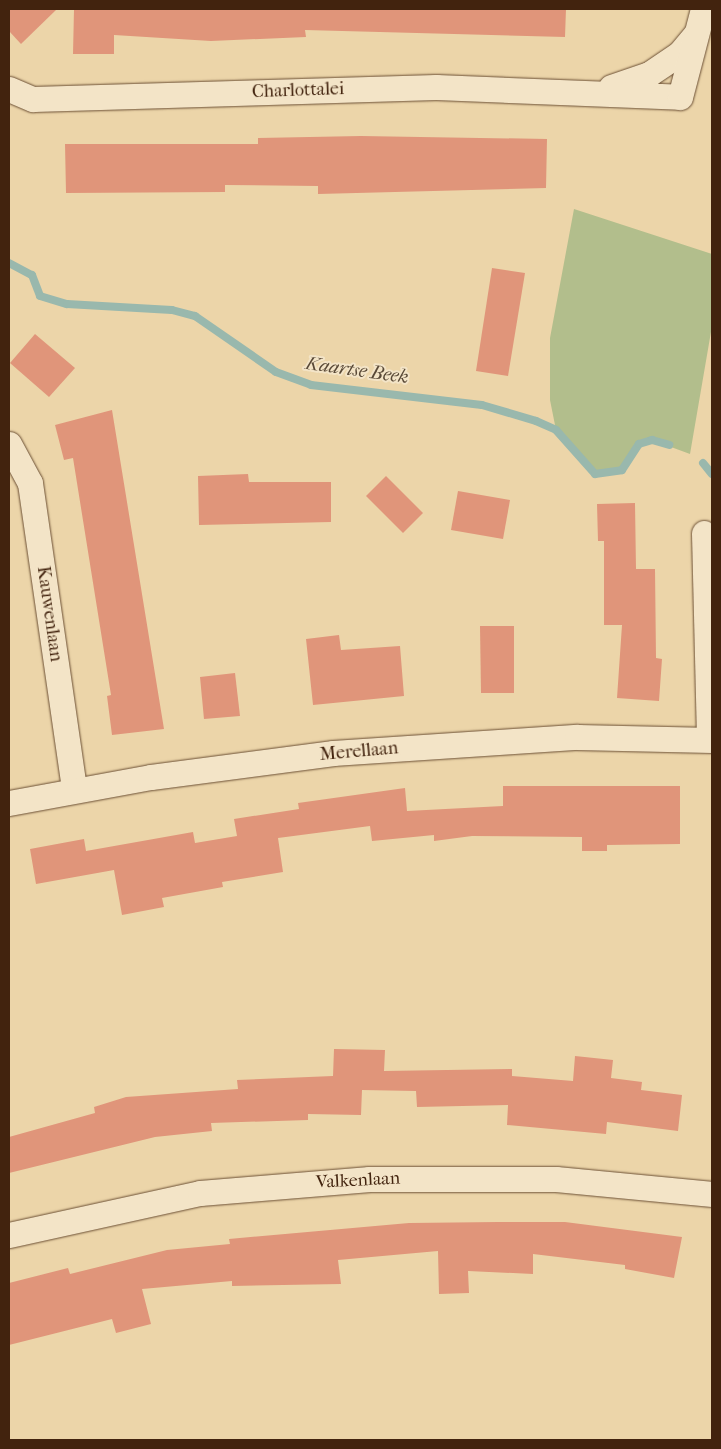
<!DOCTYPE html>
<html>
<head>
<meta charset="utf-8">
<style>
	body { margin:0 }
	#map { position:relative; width:721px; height:1449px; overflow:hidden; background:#ecd5a9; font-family:"IM FELL French Canon",serif }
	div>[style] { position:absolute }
	.green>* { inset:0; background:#b2be8c }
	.stream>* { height:8px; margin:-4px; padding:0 4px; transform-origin:4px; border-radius:4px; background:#99b8ad }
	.building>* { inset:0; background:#e0957a }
	.roads { filter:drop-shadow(0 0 1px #6c5035) drop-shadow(0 0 1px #6c5035) }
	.street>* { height:25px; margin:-12.5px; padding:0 12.5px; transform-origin:12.5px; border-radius:12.5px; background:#f3e4c7 }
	span { translate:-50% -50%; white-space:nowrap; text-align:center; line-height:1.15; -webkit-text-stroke:4px #f3e4c7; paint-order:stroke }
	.street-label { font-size:18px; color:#42230e }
	.water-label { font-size:19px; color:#584836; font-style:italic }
	.frame { position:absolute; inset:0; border:10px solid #42230e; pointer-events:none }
</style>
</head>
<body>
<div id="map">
	<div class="green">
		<i style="clip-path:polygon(574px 209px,712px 254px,712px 326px,690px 454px,652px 440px,639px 444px,622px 470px,595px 474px,556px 430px,550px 400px,550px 338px)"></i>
	</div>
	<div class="stream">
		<i style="left:9px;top:263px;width:26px;rotate:28deg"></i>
		<i style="left:32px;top:275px;width:22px;rotate:69deg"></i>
		<i style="left:40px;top:296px;width:28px;rotate:17deg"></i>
		<i style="left:67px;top:304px;width:105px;rotate:3.3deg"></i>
		<i style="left:172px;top:310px;width:24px;rotate:15deg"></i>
		<i style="left:195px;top:316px;width:98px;rotate:34.7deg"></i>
		<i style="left:276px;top:372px;width:37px;rotate:20deg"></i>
		<i style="left:311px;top:385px;width:172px;rotate:6.7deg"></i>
		<i style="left:482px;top:405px;width:56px;rotate:16.5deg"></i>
		<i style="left:536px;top:421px;width:22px;rotate:24deg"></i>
		<i style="left:556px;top:430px;width:59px;rotate:48.4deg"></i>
		<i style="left:595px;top:474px;width:27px;rotate:-8deg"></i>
		<i style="left:622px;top:470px;width:31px;rotate:-57deg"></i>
		<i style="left:639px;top:444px;width:14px;rotate:-17deg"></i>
		<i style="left:652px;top:440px;width:18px;rotate:16deg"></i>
		<i style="left:703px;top:463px;width:14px;rotate:51deg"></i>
	</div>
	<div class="building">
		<i style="clip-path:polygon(9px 9px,57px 9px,21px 44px,9px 31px)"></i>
		<i style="clip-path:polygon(74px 9px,566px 9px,565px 37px,305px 30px,306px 37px,211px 41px,114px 35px,114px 54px,73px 54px)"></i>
		<i style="clip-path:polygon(361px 136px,547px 139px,546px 188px,318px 194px,318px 186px,225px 185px,225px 192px,66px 193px,65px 144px,258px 144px,258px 138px)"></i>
		<i style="clip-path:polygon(492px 268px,525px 273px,508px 376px,476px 371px)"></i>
		<i style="clip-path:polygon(35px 334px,75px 368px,49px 397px,10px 363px)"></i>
		<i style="clip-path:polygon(112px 410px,164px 729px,112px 735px,107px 696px,111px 695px,73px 458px,64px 460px,55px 425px)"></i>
		<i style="clip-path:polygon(248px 474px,249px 482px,331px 482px,331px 522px,199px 525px,198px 476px)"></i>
		<i style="clip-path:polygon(386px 476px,423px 513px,403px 533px,366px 496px)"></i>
		<i style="clip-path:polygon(458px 491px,510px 500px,503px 539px,451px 530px)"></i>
		<i style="clip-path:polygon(635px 503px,636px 569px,655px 569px,656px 658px,662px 659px,659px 701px,617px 698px,622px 625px,604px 625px,604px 541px,598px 541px,597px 504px)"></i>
		<i style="clip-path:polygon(480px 626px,514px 626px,514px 693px,481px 693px)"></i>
		<i style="clip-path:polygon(339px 635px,341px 650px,400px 646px,404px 696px,313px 705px,306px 639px)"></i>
		<i style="clip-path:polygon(235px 673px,240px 716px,204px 719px,200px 677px)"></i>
		<i style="clip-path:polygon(503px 786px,680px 786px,680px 844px,607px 845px,607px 851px,582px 851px,582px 837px,472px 836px,434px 841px,434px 835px,372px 841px,370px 826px,278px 838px,283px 872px,222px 882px,223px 887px,162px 898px,164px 907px,122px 915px,114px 870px,36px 884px,30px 849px,84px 839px,86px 851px,193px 832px,195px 843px,237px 836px,234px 819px,299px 809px,298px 803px,405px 788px,407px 811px,503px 806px)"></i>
		<i style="clip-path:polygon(334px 1049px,385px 1050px,384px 1071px,512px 1069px,512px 1076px,573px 1081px,575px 1056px,613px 1060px,611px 1078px,642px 1082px,641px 1090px,682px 1095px,678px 1131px,607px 1122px,606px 1134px,507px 1125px,508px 1105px,417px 1107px,416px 1091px,362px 1090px,361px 1115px,308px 1114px,308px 1120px,211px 1123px,212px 1131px,155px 1137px,9px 1173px,9px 1137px,95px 1113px,94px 1107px,126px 1097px,238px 1089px,237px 1080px,333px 1076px)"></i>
		<i style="clip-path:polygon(498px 1222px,565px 1222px,682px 1237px,674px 1278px,625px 1269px,625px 1265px,533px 1254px,533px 1274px,468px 1271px,469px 1293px,439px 1294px,438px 1251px,338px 1260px,341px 1284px,232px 1286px,232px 1281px,142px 1289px,151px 1324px,116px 1333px,112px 1319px,9px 1345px,9px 1283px,68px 1268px,70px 1274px,167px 1250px,230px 1244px,229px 1239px,409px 1223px)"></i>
	</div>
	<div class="roads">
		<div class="street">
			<i style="left:611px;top:87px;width:40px;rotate:-18.9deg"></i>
			<i style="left:649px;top:74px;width:36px;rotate:-34deg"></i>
			<i style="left:679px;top:54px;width:26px;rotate:-50deg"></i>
			<i style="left:9px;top:89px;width:26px;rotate:23deg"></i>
			<i style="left:33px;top:99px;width:403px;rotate:-1.7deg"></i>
			<i style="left:436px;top:87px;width:244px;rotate:2.3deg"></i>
			<i style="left:680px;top:97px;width:91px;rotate:-75.4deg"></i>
			<i style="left:9px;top:444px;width:44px;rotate:61.7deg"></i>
			<i style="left:30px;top:483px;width:309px;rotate:81.8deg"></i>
			<i style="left:704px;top:533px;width:206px;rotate:88.6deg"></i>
			<i style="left:9px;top:803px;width:144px;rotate:-10.4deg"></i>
			<i style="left:151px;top:777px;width:184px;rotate:-7.5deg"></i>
			<i style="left:333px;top:753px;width:245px;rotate:-3.8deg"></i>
			<i style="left:577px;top:737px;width:135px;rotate:1.3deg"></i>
			<i style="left:9px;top:1235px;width:196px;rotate:-12.4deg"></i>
			<i style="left:200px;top:1193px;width:170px;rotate:-4.7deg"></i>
			<i style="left:369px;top:1179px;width:187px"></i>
			<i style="left:556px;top:1179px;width:157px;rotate:5.5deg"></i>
		</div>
	</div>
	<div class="street-label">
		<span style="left:298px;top:91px;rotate:-2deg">Charlottalei</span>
		<span style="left:49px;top:614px;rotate:82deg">Kauwenlaan</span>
		<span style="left:359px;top:752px;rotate:-5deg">Merellaan</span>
		<span style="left:358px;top:1181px;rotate:-3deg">Valkenlaan</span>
	</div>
	<div class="water-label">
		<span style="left:357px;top:371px;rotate:8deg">Kaartse Beek</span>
	</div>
	<div class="frame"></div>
</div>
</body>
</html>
